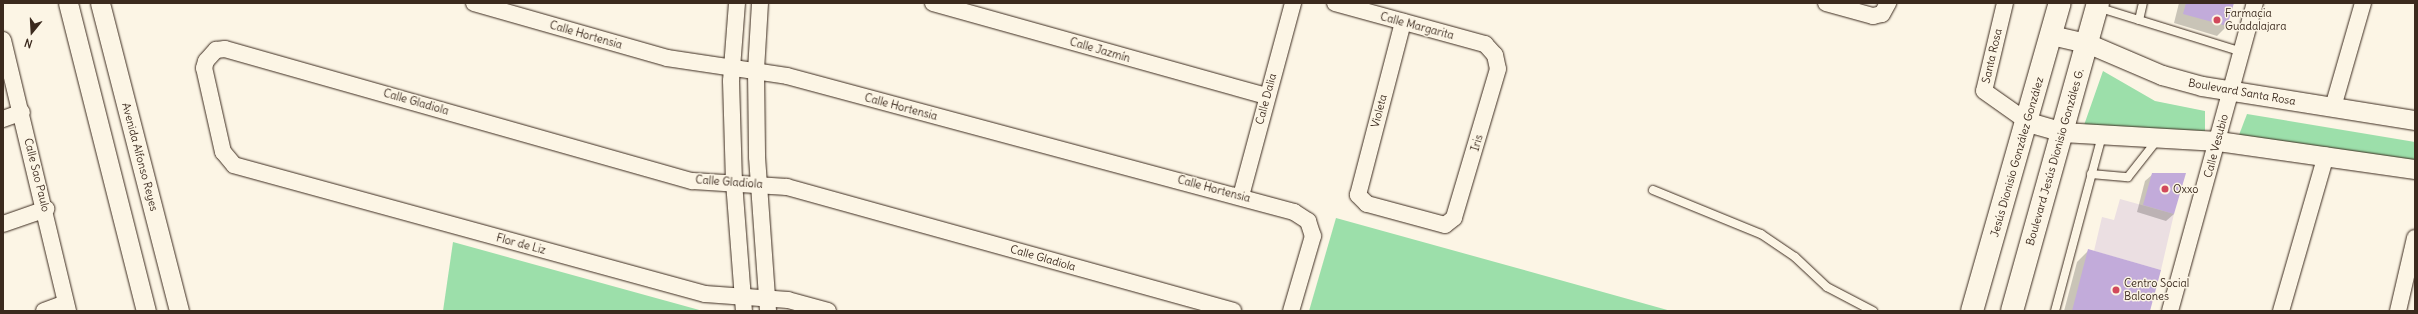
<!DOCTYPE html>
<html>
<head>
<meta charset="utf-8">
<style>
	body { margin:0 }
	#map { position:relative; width:2418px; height:314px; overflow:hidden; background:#fcf5e5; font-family:Delius,sans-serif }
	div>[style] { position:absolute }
	.built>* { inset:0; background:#ebdfe2 }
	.green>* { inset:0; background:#9cdfaa }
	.shadow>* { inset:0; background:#0003 }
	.building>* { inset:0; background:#c2abda }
	.roads { filter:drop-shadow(0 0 1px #3b2a1e) drop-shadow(0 0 1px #3b2a1e) }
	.service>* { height:8px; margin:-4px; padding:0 4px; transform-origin:4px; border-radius:4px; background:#fcf5e5 }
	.minor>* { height:16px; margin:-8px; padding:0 8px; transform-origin:8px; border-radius:8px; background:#fcf5e5 }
	.tertiary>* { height:19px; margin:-9.5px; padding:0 9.5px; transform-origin:9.5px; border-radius:9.5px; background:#fcf5e5 }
	.secondary>* { height:22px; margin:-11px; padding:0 11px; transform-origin:11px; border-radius:11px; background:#fcf5e5 }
	.dots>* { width:11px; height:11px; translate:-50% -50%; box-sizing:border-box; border:2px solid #fcf5e5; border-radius:50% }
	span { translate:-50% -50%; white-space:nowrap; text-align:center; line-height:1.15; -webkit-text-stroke:3px #fcf5e5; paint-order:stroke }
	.poi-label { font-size:11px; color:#3b2a1e }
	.left { translate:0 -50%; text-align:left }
	.street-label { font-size:11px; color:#3b2a1e }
	.frame { position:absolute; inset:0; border:4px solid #3b2a1e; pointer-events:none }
	.north { position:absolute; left:12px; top:12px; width:40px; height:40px; -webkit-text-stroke:3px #fcf5e5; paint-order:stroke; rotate:198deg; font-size:11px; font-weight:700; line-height:16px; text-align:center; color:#3b2a1e }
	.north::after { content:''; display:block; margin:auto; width:14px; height:18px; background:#3b2a1e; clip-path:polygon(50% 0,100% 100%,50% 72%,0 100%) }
</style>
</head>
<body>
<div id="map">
	<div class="built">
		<i style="clip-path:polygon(2120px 199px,2174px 214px,2161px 270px,2094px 251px,2102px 217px,2114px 220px)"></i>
	</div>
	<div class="green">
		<i style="clip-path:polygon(2103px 71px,2155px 101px,2205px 111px,2205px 131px,2083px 128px)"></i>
		<i style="clip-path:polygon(2247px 114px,2415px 142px,2415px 163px,2239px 135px)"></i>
		<i style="clip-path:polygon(1336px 218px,1506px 265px,1671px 311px,1309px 311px)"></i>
		<i style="clip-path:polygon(453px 242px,703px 311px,443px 311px)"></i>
	</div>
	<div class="shadow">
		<i style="clip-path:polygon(2179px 3px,2233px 3px,2227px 26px,2217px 36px,2174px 23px)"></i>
		<i style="clip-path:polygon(2153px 174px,2174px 214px,2166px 221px,2137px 212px,2145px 181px)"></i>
		<i style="clip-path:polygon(2089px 250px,2149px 311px,2064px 311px,2077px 262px)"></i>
	</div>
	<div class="building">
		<i style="clip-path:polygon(2186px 3px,2234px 3px,2227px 26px,2183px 14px)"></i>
		<i style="clip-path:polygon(2152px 173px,2186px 173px,2174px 214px,2143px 205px)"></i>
		<i style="clip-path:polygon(2088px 249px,2161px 270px,2150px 311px,2072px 311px)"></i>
	</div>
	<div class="roads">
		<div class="service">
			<i style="left:2097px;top:7px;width:152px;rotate:17.2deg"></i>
			<i style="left:2139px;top:20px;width:17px;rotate:-77deg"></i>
			<i style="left:2091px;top:174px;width:37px;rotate:5deg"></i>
			<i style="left:2128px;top:177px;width:48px;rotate:-51.7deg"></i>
			<i style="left:1653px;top:190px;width:117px;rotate:22.2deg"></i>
			<i style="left:1761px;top:234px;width:41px;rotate:34.1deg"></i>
			<i style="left:1795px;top:257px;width:44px;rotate:43.2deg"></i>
			<i style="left:1827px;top:287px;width:52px;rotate:27.6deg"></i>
			<i style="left:2055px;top:311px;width:181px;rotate:-75deg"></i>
		</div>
		<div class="minor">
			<i style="left:474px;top:3px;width:201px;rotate:15.9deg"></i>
			<i style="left:667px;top:58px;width:121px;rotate:8.5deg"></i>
			<i style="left:787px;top:76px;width:525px;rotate:15.02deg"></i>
			<i style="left:1294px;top:212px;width:17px;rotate:33deg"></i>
			<i style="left:1308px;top:221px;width:16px;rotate:72deg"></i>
			<i style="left:1313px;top:236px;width:78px;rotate:106.3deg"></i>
			<i style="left:737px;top:3px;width:78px;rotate:94.4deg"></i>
			<i style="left:731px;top:81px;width:101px;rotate:88.3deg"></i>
			<i style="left:734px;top:182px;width:129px;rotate:85.6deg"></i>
			<i style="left:760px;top:3px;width:68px;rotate:93.4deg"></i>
			<i style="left:756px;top:71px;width:86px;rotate:89.3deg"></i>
			<i style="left:757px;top:157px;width:154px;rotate:85.9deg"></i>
			<i style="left:933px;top:3px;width:347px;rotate:15.6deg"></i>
			<i style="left:1335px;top:3px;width:156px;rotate:15.3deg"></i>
			<i style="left:1485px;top:44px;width:15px;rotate:48deg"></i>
			<i style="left:1495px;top:55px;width:14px;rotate:78deg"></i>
			<i style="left:1498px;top:69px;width:155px;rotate:106.5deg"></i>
			<i style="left:1454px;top:218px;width:11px;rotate:142deg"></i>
			<i style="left:1445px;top:225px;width:81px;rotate:-164.9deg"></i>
			<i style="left:1367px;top:204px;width:13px;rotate:-135deg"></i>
			<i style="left:1358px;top:195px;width:179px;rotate:-75.4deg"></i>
			<i style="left:1826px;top:3px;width:49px;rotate:15.5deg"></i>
			<i style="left:1873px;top:16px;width:9px;rotate:-13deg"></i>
			<i style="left:1882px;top:14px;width:13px;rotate:-61deg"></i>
			<i style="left:2005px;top:3px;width:90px;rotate:103.4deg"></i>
			<i style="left:1984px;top:91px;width:54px;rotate:35.2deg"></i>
			<i style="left:3px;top:40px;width:279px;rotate:76.5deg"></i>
			<i style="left:2333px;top:107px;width:108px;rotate:-73.9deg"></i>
			<i style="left:3px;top:119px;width:20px;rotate:-20deg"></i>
			<i style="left:1241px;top:196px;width:200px;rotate:-74.9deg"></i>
			<i style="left:3px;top:224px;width:46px;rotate:-19.2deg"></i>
			<i style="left:44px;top:311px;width:23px;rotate:-20deg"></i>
			<i style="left:828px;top:311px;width:41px;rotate:-164.6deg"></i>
			<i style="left:788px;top:300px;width:83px;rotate:-175.9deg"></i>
			<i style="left:705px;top:294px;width:488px;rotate:-164.7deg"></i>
			<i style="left:234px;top:165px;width:17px;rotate:-130deg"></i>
			<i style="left:223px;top:152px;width:86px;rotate:-102.7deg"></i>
			<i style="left:204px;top:68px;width:7px;rotate:-74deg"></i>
			<i style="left:206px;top:61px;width:15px;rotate:-48deg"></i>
			<i style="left:216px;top:50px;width:9px;rotate:-6deg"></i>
			<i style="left:225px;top:49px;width:486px;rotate:15.8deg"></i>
			<i style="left:693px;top:181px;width:94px;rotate:3.7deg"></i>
			<i style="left:787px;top:187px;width:463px;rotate:15.5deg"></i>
			<i style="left:2170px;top:311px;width:320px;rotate:-74.6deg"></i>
			<i style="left:2281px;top:311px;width:162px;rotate:-73.9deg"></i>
			<i style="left:2398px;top:311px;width:75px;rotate:-76.9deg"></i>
		</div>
		<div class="tertiary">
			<i style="left:68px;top:3px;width:318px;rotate:75.8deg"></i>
			<i style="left:100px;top:3px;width:318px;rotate:75.6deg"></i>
			<i style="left:2051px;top:35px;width:37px;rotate:13deg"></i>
			<i style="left:2087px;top:43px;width:82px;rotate:23.1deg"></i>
			<i style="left:2162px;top:75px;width:41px;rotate:15.4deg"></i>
			<i style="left:2202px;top:86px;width:216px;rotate:9.1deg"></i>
			<i style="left:2028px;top:122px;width:35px;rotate:16deg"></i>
			<i style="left:2062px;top:132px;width:156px;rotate:3.3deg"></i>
			<i style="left:2218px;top:141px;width:199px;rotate:8.1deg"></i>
		</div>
		<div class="secondary">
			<i style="left:1972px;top:311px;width:320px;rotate:-74.1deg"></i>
			<i style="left:2012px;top:311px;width:320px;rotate:-74.4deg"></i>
		</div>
	</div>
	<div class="dots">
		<i style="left:2217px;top:20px;background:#d1495b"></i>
		<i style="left:2165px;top:189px;background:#d1495b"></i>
		<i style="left:2116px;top:290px;background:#d1495b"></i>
	</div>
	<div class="poi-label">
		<span class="left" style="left:2225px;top:20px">Farmacia<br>Guadalajara</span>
		<span class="left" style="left:2173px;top:189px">Oxxo</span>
		<span class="left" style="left:2124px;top:290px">Centro Social<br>Balcones</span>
	</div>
	<div class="street-label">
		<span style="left:1417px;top:26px;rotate:15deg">Calle Margarita</span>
		<span style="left:586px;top:35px;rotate:16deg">Calle Hortensia</span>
		<span style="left:1100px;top:50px;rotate:16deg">Calle Jazmín</span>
		<span style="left:1992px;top:56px;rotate:-77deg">Santa Rosa</span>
		<span style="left:2242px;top:92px;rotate:10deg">Boulevard Santa Rosa</span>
		<span style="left:1266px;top:99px;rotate:-75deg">Calle Dalia</span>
		<span style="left:416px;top:102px;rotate:16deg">Calle Gladiola</span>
		<span style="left:901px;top:107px;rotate:15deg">Calle Hortensia</span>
		<span style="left:1379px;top:111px;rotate:-75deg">Violeta</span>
		<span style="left:1477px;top:143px;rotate:-74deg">Iris</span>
		<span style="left:2216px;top:146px;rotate:-75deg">Calle Vesubio</span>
		<span style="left:140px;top:157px;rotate:75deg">Avenida Alfonso Reyes</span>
		<span style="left:2017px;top:157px;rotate:-74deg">Jesús Dionisio González González</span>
		<span style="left:2055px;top:157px;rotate:-74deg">Boulevard Jesús Dionisio Gonzáles G.</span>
		<span style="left:37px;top:175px;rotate:76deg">Calle Sao Paulo</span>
		<span style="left:729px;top:182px;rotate:4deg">Calle Gladiola</span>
		<span style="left:1214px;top:189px;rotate:15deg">Calle Hortensia</span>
		<span style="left:521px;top:244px;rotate:15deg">Flor de Liz</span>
		<span style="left:1043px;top:258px;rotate:16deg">Calle Gladiola</span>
	</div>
	<div class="frame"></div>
	<div class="north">N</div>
</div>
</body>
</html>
